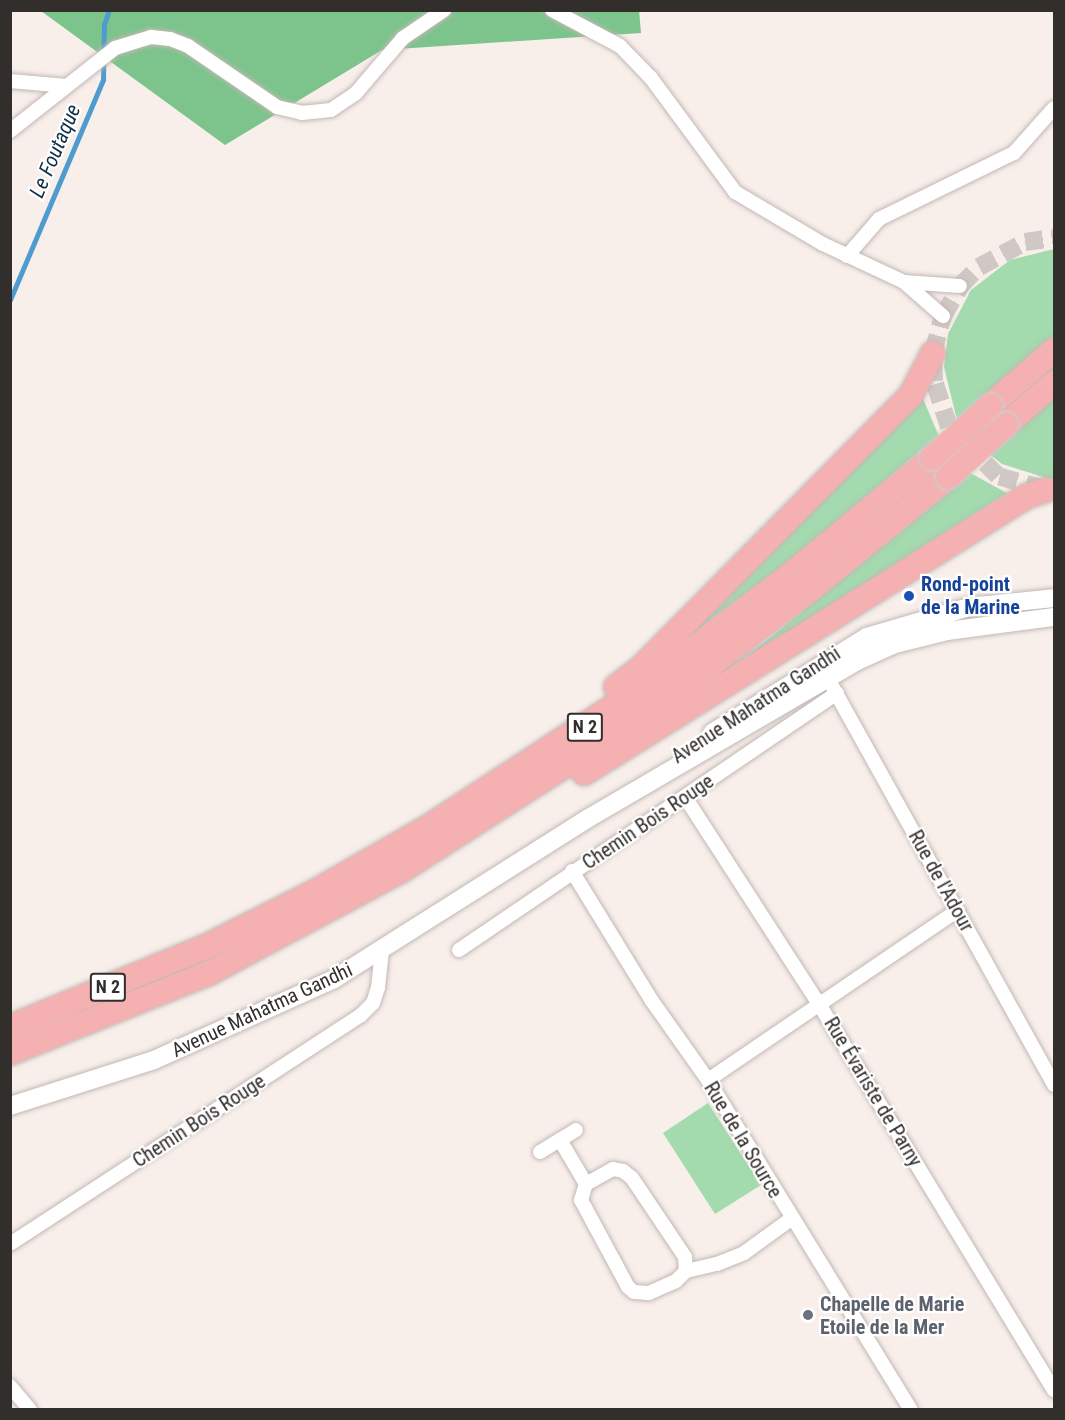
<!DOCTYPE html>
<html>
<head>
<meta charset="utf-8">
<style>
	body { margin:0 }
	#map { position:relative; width:1065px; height:1420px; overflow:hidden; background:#f8eeea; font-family:"Roboto Condensed",sans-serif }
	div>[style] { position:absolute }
	.green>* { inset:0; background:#a3daae }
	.forest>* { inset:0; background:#7cc48c }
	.stream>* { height:4.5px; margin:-2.25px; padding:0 2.25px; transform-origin:2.25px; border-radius:2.25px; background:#4e9ccf }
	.secondary-tunnel>* { height:18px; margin-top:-9px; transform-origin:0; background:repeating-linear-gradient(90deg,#d0c8c4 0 18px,transparent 0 27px) }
	.roads { filter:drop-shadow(0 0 2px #c2b8b4) drop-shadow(0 0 2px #c2b8b4) }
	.street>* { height:14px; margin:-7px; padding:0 7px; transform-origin:7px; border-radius:7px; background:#fff }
	.secondary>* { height:18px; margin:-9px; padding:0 9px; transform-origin:9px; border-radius:9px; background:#fff }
	.highway>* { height:24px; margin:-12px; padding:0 12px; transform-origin:12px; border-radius:12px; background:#f5b1b1 }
	.bridges { filter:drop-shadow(0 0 2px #cecdcc) drop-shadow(0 0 2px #cecdcc) }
	.highway-bridge>* { height:24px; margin:-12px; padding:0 12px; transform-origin:12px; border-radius:12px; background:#f5b1b1 }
	.dots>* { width:16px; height:16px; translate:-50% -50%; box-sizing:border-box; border:3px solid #fff; border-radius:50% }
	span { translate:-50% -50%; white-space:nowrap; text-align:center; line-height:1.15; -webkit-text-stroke:4.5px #fff; paint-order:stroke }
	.shield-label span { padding:2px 4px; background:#fff; border:2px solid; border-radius:4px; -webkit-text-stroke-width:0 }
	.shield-label { font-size:18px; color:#312e2c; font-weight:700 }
	.transit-label { font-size:20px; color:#164399; font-weight:700 }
	.left { translate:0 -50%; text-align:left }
	.street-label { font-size:20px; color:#312e2c }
	.worship-label { font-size:20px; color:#5b616d; font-weight:700 }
	.water-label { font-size:21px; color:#0f3147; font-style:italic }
	.frame { position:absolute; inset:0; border:12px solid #312e2c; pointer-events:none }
</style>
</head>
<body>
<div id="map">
	<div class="green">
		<i style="clip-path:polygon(1054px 249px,1054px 479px,1050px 479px,1002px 464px,975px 443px,956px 416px,944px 367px,948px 334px,971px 290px,1010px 260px)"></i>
		<i style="clip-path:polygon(921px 394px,938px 434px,954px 456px,972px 474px,1007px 493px,731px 669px,957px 486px,923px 448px,795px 557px,673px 647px)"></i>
		<i style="clip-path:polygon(708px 1103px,761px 1185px,715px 1214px,663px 1133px)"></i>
	</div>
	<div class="forest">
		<i style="clip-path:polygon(639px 10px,641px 33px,382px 50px,225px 145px,41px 11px)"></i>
	</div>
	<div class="stream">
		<i style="left:10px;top:300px;width:239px;rotate:-67.1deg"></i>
		<i style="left:103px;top:80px;width:55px;rotate:-89deg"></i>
		<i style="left:104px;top:25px;width:16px;rotate:-72deg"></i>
	</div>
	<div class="secondary-tunnel">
		<i style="left:1043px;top:489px;width:47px;rotate:-163.9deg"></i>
		<i style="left:998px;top:476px;width:69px;rotate:-135deg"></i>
		<i style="left:949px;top:427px;width:48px;rotate:-108.1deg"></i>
		<i style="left:934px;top:381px;width:28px;rotate:-92deg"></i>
		<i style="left:933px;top:353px;width:38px;rotate:-75deg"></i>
		<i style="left:943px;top:316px;width:34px;rotate:-60deg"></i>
		<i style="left:960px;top:286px;width:27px;rotate:-45deg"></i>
		<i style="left:979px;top:267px;width:52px;rotate:-28.5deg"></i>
		<i style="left:1025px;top:242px;width:29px;rotate:-8deg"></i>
	</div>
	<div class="roads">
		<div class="street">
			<i style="left:552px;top:10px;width:77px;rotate:27.9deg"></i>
			<i style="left:620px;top:46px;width:45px;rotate:45.9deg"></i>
			<i style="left:651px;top:78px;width:142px;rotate:53.6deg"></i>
			<i style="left:735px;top:192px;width:102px;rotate:30.6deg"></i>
			<i style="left:823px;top:244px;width:89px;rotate:25.1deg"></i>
			<i style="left:904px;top:282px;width:52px;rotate:41.1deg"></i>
			<i style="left:10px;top:81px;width:57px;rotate:5deg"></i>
			<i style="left:10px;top:131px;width:134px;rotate:-38.3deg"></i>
			<i style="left:115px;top:48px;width:38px;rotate:-17deg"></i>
			<i style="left:151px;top:37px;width:19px;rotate:6deg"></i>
			<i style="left:170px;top:39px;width:19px;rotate:21deg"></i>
			<i style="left:188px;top:46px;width:108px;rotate:34.4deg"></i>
			<i style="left:277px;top:107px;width:26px;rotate:13deg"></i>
			<i style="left:302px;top:113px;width:29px;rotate:-6deg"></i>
			<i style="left:331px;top:110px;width:30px;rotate:-34deg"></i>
			<i style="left:356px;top:93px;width:72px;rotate:-49.5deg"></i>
			<i style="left:403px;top:38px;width:50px;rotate:-34.3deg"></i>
			<i style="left:847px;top:256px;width:49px;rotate:-49.1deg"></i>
			<i style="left:879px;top:219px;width:150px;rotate:-26.1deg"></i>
			<i style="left:1014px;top:153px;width:60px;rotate:-48.4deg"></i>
			<i style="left:904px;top:282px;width:56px;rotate:4.1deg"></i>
			<i style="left:827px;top:677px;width:467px;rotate:60.9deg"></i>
			<i style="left:685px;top:797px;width:247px;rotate:57.1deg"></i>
			<i style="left:819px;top:1004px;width:452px;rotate:58.7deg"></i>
			<i style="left:572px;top:871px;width:153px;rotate:58.4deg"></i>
			<i style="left:652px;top:1001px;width:97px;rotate:54.7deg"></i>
			<i style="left:708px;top:1080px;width:387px;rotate:58.4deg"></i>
			<i style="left:459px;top:950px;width:457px;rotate:-34.2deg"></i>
			<i style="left:708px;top:1080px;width:302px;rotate:-34.2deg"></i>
			<i style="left:560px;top:1140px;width:51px;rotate:59.4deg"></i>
			<i style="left:540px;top:1152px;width:42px;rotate:-31.4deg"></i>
			<i style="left:10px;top:1244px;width:418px;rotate:-33.1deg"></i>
			<i style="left:360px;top:1016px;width:18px;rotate:-45deg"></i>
			<i style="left:373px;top:1003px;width:16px;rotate:-72deg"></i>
			<i style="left:378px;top:988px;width:38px;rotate:-84deg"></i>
			<i style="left:686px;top:1271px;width:14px;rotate:135deg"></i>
			<i style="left:676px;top:1281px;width:30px;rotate:156deg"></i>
			<i style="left:649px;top:1293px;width:15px;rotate:-176deg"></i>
			<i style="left:634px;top:1292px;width:8px;rotate:-140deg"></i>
			<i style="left:628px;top:1287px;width:99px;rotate:-118.4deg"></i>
			<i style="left:581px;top:1200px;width:17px;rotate:-73deg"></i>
			<i style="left:586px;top:1184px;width:31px;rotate:-29deg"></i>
			<i style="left:613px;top:1169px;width:10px;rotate:11deg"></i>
			<i style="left:623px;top:1171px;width:11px;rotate:38deg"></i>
			<i style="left:632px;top:1178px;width:95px;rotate:56.1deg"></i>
			<i style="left:685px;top:1257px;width:14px;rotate:86deg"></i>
			<i style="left:686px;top:1271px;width:32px;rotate:-13deg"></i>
			<i style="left:717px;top:1264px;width:29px;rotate:-22deg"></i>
			<i style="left:744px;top:1253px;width:58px;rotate:-35.9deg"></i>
			<i style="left:10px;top:1386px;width:31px;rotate:50deg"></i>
		</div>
		<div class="secondary">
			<i style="left:712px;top:733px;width:182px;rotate:-31.8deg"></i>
			<i style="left:867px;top:637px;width:106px;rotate:-16.4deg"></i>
			<i style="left:969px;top:607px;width:85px;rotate:-6deg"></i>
			<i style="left:10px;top:1106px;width:151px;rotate:-17.7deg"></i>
			<i style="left:154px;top:1060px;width:197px;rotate:-24.2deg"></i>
			<i style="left:334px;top:979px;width:299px;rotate:-32.3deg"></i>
			<i style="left:587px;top:819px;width:313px;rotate:-30.3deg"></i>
			<i style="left:857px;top:661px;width:42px;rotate:-24.1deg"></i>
			<i style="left:895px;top:644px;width:54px;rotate:-14deg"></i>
			<i style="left:947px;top:631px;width:108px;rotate:-7.5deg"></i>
		</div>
		<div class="highway">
			<i style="left:990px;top:406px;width:85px;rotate:-41.2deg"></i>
			<i style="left:1006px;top:425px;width:64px;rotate:-41.2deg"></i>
			<i style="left:616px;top:687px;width:30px;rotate:-37deg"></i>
			<i style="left:640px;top:669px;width:385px;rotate:-45.3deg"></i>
			<i style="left:911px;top:395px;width:47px;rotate:-62.4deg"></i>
			<i style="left:584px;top:773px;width:522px;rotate:-32.02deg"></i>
			<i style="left:1027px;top:496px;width:20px;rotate:-18deg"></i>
			<i style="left:10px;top:1027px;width:211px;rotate:-22.3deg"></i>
			<i style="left:205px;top:947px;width:121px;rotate:-26.6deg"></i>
			<i style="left:313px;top:893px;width:131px;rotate:-29.7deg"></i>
			<i style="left:427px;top:828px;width:258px;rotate:-33.1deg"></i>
			<i style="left:643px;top:687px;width:191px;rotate:-37.3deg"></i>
			<i style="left:795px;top:571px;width:178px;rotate:-39.5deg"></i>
			<i style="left:10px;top:1053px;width:214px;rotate:-21.9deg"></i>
			<i style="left:209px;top:973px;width:219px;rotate:-28.1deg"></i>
			<i style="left:402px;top:870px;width:296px;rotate:-32.7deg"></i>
			<i style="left:651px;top:710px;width:201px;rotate:-37.1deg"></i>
			<i style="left:811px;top:589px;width:177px;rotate:-39.3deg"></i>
		</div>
	</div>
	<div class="bridges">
		<div class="highway-bridge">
			<i style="left:932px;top:458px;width:78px;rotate:-41.9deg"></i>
			<i style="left:948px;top:477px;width:78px;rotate:-41.9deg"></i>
		</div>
	</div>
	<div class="dots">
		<i style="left:909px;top:596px;background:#1a4fb4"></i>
		<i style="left:808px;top:1315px;background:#6b7280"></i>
	</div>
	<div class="shield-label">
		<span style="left:585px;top:727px">N 2</span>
		<span style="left:108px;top:987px">N 2</span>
	</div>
	<div class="transit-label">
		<span class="left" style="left:921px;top:596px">Rond-point<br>de la Marine</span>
	</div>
	<div class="street-label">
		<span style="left:756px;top:705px;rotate:-33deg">Avenue Mahatma Gandhi</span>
		<span style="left:648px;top:822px;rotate:-34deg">Chemin Bois Rouge</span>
		<span style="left:941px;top:881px;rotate:61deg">Rue de l'Adour</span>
		<span style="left:262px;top:1010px;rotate:-25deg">Avenue Mahatma Gandhi</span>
		<span style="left:873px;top:1092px;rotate:59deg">Rue Évariste de Parny</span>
		<span style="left:199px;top:1121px;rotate:-33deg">Chemin Bois Rouge</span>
		<span style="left:743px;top:1140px;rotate:59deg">Rue de la Source</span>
	</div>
	<div class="worship-label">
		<span class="left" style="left:820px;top:1316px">Chapelle de Marie<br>Etoile de la Mer</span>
	</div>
	<div class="water-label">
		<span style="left:55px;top:151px;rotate:-67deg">Le Foutaque</span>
	</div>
	<div class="frame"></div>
</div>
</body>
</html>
